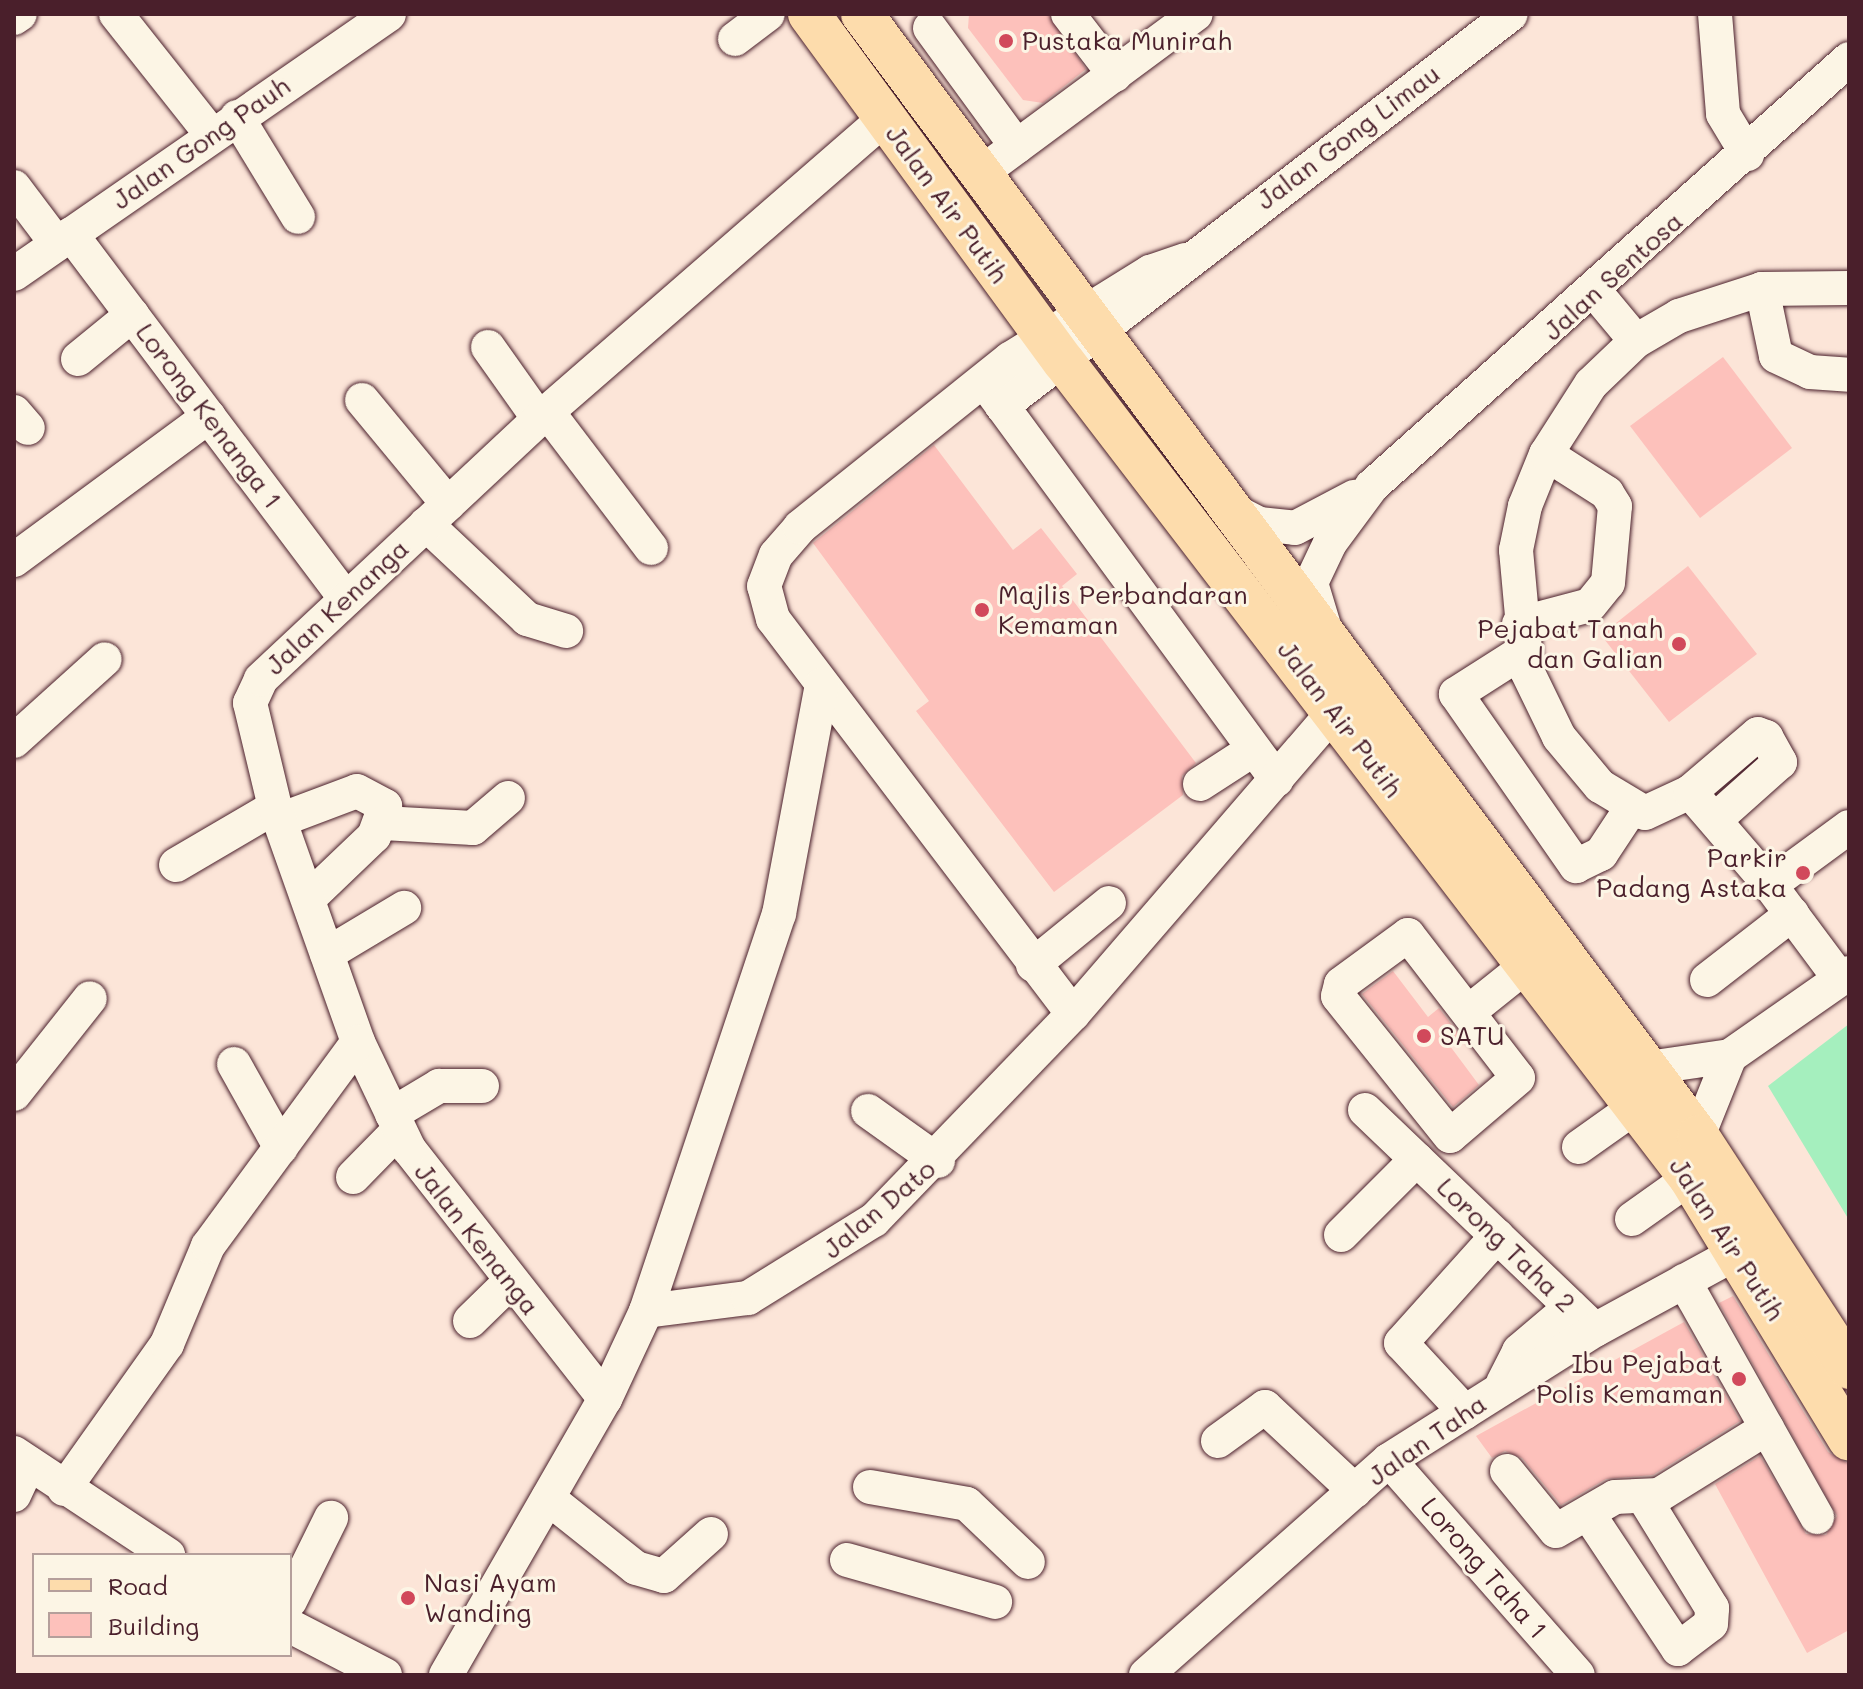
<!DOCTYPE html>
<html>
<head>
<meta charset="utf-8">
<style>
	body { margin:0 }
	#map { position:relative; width:1863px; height:1689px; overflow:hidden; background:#fce5d8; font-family:Mali,sans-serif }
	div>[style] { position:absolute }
	.green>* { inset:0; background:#a5efbe }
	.building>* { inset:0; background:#fdc1bb }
	.roads { filter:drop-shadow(0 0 2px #4a1f2b) drop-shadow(0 0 2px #4a1f2b) }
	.minor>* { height:34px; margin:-17px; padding:0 17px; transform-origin:17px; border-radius:17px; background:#fcf5e5 }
	.major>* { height:42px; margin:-21px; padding:0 21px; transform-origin:21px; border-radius:21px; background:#fddcac }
	.dots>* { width:22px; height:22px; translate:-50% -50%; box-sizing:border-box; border:4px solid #fcf5e5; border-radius:50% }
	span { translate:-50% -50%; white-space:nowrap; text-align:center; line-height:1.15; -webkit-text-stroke:6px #fcf5e5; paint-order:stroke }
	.poi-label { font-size:26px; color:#4a1f2b }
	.left { translate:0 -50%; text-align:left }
	.right { translate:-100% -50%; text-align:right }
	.street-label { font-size:26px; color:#4a1f2b }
	.frame { position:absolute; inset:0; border:16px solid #4a1f2b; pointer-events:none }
	.legend { position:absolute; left:32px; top:1553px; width:260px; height:104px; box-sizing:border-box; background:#fcf5e5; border:2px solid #b59f9b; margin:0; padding:10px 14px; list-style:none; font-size:24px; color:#4a1f2b }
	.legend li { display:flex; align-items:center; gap:16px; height:40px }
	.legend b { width:40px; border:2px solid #b59f9b }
</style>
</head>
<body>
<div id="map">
	<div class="green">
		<i style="clip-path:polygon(1849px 1024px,1849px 1220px,1768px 1086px)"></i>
	</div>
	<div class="building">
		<i style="clip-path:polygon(969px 14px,1048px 14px,1086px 69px,1043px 103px,1023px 100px,968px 28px)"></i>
		<i style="clip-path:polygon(1723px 357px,1792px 448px,1700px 518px,1630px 426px)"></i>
		<i style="clip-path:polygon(934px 445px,1013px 550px,1041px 528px,1077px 574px,1062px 586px,1196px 763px,1182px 776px,1183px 795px,1054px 892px,916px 711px,929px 701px,813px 543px)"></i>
		<i style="clip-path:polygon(1688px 566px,1757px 654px,1669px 722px,1601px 635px)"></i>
		<i style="clip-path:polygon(1393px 971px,1428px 1017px,1439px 1008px,1461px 1037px,1450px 1046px,1479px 1085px,1453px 1107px,1362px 994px)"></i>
		<i style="clip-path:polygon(1733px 1296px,1828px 1452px,1849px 1464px,1849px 1630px,1807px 1653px,1715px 1484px,1760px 1456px,1806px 1534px,1826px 1535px,1837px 1516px,1719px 1303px)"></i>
		<i style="clip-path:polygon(1684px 1322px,1740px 1421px,1653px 1475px,1606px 1479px,1561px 1505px,1522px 1458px,1505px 1451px,1492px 1458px,1476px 1436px)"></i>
	</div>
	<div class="roads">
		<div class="minor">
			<i style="left:116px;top:14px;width:153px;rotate:51.6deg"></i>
			<i style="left:1068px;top:14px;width:77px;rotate:52.4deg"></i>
			<i style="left:1715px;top:14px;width:100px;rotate:85.4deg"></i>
			<i style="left:1723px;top:114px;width:47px;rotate:59deg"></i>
			<i style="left:14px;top:18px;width:7px;rotate:-34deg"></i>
			<i style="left:930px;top:28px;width:147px;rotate:53.8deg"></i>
			<i style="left:735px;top:39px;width:41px;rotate:-37.1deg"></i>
			<i style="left:237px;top:117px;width:117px;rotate:58.6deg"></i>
			<i style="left:981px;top:173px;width:267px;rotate:-36.5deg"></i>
			<i style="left:14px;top:187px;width:71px;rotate:53deg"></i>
			<i style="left:71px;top:234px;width:457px;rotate:53deg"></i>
			<i style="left:14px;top:274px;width:456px;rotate:-34.7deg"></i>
			<i style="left:1762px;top:289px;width:68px;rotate:78.2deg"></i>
			<i style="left:1776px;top:356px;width:38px;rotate:25deg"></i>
			<i style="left:1810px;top:372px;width:39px;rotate:4deg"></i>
			<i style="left:1596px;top:293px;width:62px;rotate:50.2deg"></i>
			<i style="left:1636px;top:341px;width:62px;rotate:136.3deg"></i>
			<i style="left:1591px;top:384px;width:83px;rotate:122.7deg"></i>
			<i style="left:1546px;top:454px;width:56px;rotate:112deg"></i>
			<i style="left:1525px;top:506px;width:45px;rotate:101.6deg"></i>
			<i style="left:1516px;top:550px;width:121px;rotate:84.8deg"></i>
			<i style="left:1527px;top:671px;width:73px;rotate:64.1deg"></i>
			<i style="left:1559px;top:737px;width:64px;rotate:50.1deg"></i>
			<i style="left:1600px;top:786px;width:52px;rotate:31deg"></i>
			<i style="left:1645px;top:813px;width:50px;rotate:-25deg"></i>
			<i style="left:1690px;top:792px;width:123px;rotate:49.3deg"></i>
			<i style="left:1636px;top:341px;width:50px;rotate:-30.2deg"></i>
			<i style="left:1679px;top:316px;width:87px;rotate:-18deg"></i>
			<i style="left:1762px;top:289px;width:87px;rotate:-0.7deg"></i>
			<i style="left:488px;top:347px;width:88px;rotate:54.7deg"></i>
			<i style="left:78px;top:359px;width:70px;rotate:-39.2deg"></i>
			<i style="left:989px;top:388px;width:486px;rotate:53.7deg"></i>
			<i style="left:362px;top:400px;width:135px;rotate:50.4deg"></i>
			<i style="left:1002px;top:406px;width:642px;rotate:-37.6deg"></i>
			<i style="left:547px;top:411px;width:172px;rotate:52.8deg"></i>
			<i style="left:14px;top:412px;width:21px;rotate:49deg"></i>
			<i style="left:1228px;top:508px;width:35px;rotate:27deg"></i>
			<i style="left:1259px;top:524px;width:36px;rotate:6deg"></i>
			<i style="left:1295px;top:528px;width:67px;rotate:-27.7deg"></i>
			<i style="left:426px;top:524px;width:139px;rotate:43.2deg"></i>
			<i style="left:527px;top:619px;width:41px;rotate:17.1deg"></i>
			<i style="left:14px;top:560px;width:242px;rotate:-36.4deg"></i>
			<i style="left:1519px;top:624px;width:73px;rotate:-15deg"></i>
			<i style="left:1590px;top:605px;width:28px;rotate:-51deg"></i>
			<i style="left:1608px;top:583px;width:77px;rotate:-84.8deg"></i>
			<i style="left:1615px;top:506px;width:15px;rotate:-122deg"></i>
			<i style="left:1607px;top:493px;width:72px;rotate:-147.4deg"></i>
			<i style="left:1324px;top:626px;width:45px;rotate:-106.8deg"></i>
			<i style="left:1311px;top:583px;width:44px;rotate:-64.6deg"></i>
			<i style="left:1330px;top:543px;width:71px;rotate:-53.6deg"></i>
			<i style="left:1372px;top:486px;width:640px;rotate:-41.83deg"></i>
			<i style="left:1525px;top:650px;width:82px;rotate:147.5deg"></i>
			<i style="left:1456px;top:694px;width:210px;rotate:55.1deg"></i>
			<i style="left:1576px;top:866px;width:28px;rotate:-26deg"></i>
			<i style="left:1601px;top:854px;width:53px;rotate:-56.6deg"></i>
			<i style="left:14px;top:741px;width:122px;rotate:-42deg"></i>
			<i style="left:1200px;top:784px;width:64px;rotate:-32.9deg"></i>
			<i style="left:1690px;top:792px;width:89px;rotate:-40.5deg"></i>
			<i style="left:1758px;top:734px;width:9px;rotate:21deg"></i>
			<i style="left:1766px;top:737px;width:29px;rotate:61deg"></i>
			<i style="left:1780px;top:762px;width:86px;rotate:138.3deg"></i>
			<i style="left:280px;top:820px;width:82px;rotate:-20.6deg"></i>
			<i style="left:357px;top:791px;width:32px;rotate:28deg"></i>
			<i style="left:385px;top:806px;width:32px;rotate:110deg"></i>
			<i style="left:374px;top:836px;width:91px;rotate:136.3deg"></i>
			<i style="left:383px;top:823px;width:90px;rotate:3.2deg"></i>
			<i style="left:473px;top:828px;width:46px;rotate:-40.6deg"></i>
			<i style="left:176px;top:865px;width:115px;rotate:-30.4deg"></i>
			<i style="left:1408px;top:935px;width:180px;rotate:52.4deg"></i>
			<i style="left:1518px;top:1078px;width:89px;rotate:139.5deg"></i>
			<i style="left:1450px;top:1136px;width:179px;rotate:-128.7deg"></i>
			<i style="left:1338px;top:996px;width:12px;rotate:-76deg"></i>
			<i style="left:1341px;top:984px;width:83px;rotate:-36.2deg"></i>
			<i style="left:327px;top:954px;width:90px;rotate:-30.9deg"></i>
			<i style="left:1033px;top:965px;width:98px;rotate:-39.2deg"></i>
			<i style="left:1840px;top:979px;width:117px;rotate:-126.7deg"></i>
			<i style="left:1770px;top:885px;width:98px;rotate:-36.3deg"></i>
			<i style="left:1707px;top:980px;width:108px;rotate:-37.8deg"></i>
			<i style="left:1471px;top:1010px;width:70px;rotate:-38.7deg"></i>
			<i style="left:1073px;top:1014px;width:496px;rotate:-127.2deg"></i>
			<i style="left:773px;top:619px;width:34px;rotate:-105deg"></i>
			<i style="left:764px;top:586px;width:33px;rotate:-69deg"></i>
			<i style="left:776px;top:555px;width:37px;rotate:-49deg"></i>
			<i style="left:800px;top:527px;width:269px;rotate:-38.7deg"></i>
			<i style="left:1010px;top:359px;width:165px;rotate:-31.9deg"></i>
			<i style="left:1150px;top:272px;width:37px;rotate:-19deg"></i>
			<i style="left:234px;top:1064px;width:96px;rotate:60.8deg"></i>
			<i style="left:1648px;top:1068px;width:83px;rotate:-8.3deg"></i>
			<i style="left:1730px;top:1056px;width:145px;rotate:-34.9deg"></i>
			<i style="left:14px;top:1094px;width:122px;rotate:-51.6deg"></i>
			<i style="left:1365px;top:1110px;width:318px;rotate:43.7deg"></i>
			<i style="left:868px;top:1111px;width:86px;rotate:35.5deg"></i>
			<i style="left:392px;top:1114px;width:55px;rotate:-30.8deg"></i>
			<i style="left:439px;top:1086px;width:43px"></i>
			<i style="left:1698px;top:1136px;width:86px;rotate:-68.2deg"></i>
			<i style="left:1579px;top:1147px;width:71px;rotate:-35.3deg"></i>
			<i style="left:353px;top:1177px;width:66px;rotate:-45.6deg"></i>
			<i style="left:1632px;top:1219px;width:71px;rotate:-35.3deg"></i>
			<i style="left:1341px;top:1235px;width:107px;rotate:-45deg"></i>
			<i style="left:1684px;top:1281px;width:271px;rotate:60.6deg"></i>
			<i style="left:646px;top:1311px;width:419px;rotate:-71.5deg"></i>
			<i style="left:779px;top:914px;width:233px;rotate:-79.4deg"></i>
			<i style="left:470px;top:1321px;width:54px;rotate:-44.3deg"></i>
			<i style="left:1503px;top:1383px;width:36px;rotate:-63deg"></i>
			<i style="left:1519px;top:1351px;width:68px;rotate:-40.2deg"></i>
			<i style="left:605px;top:1399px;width:318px;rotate:-128.1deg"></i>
			<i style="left:409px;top:1149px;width:119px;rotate:-115.5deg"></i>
			<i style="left:358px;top:1042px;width:249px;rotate:-109.5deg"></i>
			<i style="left:275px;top:807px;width:107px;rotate:-103.5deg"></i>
			<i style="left:250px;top:703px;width:26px;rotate:-65deg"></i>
			<i style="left:261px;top:679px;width:381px;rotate:-43.1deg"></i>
			<i style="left:539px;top:419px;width:457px;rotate:-41deg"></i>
			<i style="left:1465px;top:1412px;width:94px;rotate:-132.8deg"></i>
			<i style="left:1401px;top:1343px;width:144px;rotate:-48.1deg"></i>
			<i style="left:1218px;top:1441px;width:58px;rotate:-35.9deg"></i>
			<i style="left:1265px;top:1407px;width:123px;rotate:43deg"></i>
			<i style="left:14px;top:1453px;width:185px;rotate:33.5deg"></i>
			<i style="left:1389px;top:1460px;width:286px;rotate:48.7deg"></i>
			<i style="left:1507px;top:1471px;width:77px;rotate:50.8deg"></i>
			<i style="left:1556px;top:1531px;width:68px;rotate:-30deg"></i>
			<i style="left:1615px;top:1497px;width:44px;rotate:-2.6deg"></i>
			<i style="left:1659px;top:1495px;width:127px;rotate:-31.8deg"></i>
			<i style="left:870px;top:1487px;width:98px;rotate:9.9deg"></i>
			<i style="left:967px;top:1504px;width:84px;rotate:43.6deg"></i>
			<i style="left:64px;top:1489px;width:178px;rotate:-54.6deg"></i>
			<i style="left:167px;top:1344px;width:106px;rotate:-67.3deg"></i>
			<i style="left:208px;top:1246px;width:253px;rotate:-53.7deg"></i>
			<i style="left:14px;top:1495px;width:35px;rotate:-65deg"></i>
			<i style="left:548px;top:1498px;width:112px;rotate:38.5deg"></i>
			<i style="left:636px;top:1568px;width:29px;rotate:16deg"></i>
			<i style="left:664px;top:1576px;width:63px;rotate:-41.8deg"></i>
			<i style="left:1589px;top:1515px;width:161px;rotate:56.4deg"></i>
			<i style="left:1678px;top:1649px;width:41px;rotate:-37.1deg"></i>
			<i style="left:1711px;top:1624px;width:16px;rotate:-86deg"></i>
			<i style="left:1712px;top:1608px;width:129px;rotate:-121.7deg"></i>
			<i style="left:847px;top:1560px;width:154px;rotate:15.8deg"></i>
			<i style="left:290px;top:1601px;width:93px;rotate:-63.7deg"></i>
			<i style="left:290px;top:1626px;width:107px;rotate:27.3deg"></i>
			<i style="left:446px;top:1675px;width:319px;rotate:-60.1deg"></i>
			<i style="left:605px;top:1399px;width:97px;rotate:-65deg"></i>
			<i style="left:646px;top:1311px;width:103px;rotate:-7.3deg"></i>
			<i style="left:748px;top:1298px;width:148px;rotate:-31.8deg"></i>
			<i style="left:874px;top:1220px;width:286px;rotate:-46deg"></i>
			<i style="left:1073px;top:1014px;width:401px;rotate:-49.2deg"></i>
			<i style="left:1146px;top:1675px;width:324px;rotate:-41.5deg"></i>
			<i style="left:1389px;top:1460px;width:244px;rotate:-32.3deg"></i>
			<i style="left:1595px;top:1330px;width:165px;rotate:-28.6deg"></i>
		</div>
		<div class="major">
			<i style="left:809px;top:14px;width:431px;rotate:53.8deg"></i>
			<i style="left:1064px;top:362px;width:1028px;rotate:52.51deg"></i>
			<i style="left:1690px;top:1178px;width:306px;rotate:58.7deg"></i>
			<i style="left:862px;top:14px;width:1399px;rotate:53.31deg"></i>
			<i style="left:1698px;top:1136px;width:277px;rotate:56.9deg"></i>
		</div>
	</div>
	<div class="dots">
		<i style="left:1006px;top:41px;background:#d1495b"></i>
		<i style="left:982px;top:610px;background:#d1495b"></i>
		<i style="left:1679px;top:644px;background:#d1495b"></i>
		<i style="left:1803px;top:873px;background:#d1495b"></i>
		<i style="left:1424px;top:1036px;background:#d1495b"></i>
		<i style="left:1739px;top:1379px;background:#d1495b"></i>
		<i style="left:408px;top:1598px;background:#d1495b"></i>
	</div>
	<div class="poi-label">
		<span class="left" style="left:1022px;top:41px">Pustaka Munirah</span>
		<span class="left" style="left:998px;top:610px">Majlis Perbandaran<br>Kemaman</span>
		<span class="right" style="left:1663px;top:644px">Pejabat Tanah<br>dan Galian</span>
		<span class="right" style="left:1787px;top:873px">Parkir<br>Padang Astaka</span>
		<span class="left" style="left:1440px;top:1036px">SATU</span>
		<span class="right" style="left:1723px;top:1379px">Ibu Pejabat<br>Polis Kemaman</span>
		<span class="left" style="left:424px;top:1598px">Nasi Ayam<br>Wanding</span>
	</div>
	<div class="street-label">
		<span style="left:1348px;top:137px;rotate:-37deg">Jalan Gong Limau</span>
		<span style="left:201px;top:143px;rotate:-35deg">Jalan Gong Pauh</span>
		<span style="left:947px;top:204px;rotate:54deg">Jalan Air Putih</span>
		<span style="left:1613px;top:276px;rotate:-42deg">Jalan Sentosa</span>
		<span style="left:209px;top:416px;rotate:53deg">Lorong Kenanga 1</span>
		<span style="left:337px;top:607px;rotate:-43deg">Jalan Kenanga</span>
		<span style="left:1340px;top:719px;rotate:53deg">Jalan Air Putih</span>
		<span style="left:879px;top:1209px;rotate:-40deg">Jalan Dato</span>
		<span style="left:477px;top:1239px;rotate:52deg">Jalan Kenanga</span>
		<span style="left:1727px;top:1239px;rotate:57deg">Jalan Air Putih</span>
		<span style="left:1506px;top:1245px;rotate:44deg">Lorong Taha 2</span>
		<span style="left:1427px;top:1440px;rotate:-35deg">Jalan Taha</span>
		<span style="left:1484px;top:1568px;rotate:49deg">Lorong Taha 1</span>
	</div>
	<div class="frame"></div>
	<ul class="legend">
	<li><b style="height:10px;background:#fddcac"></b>Road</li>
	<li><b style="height:22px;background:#fdc1bb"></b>Building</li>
	</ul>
</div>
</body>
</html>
